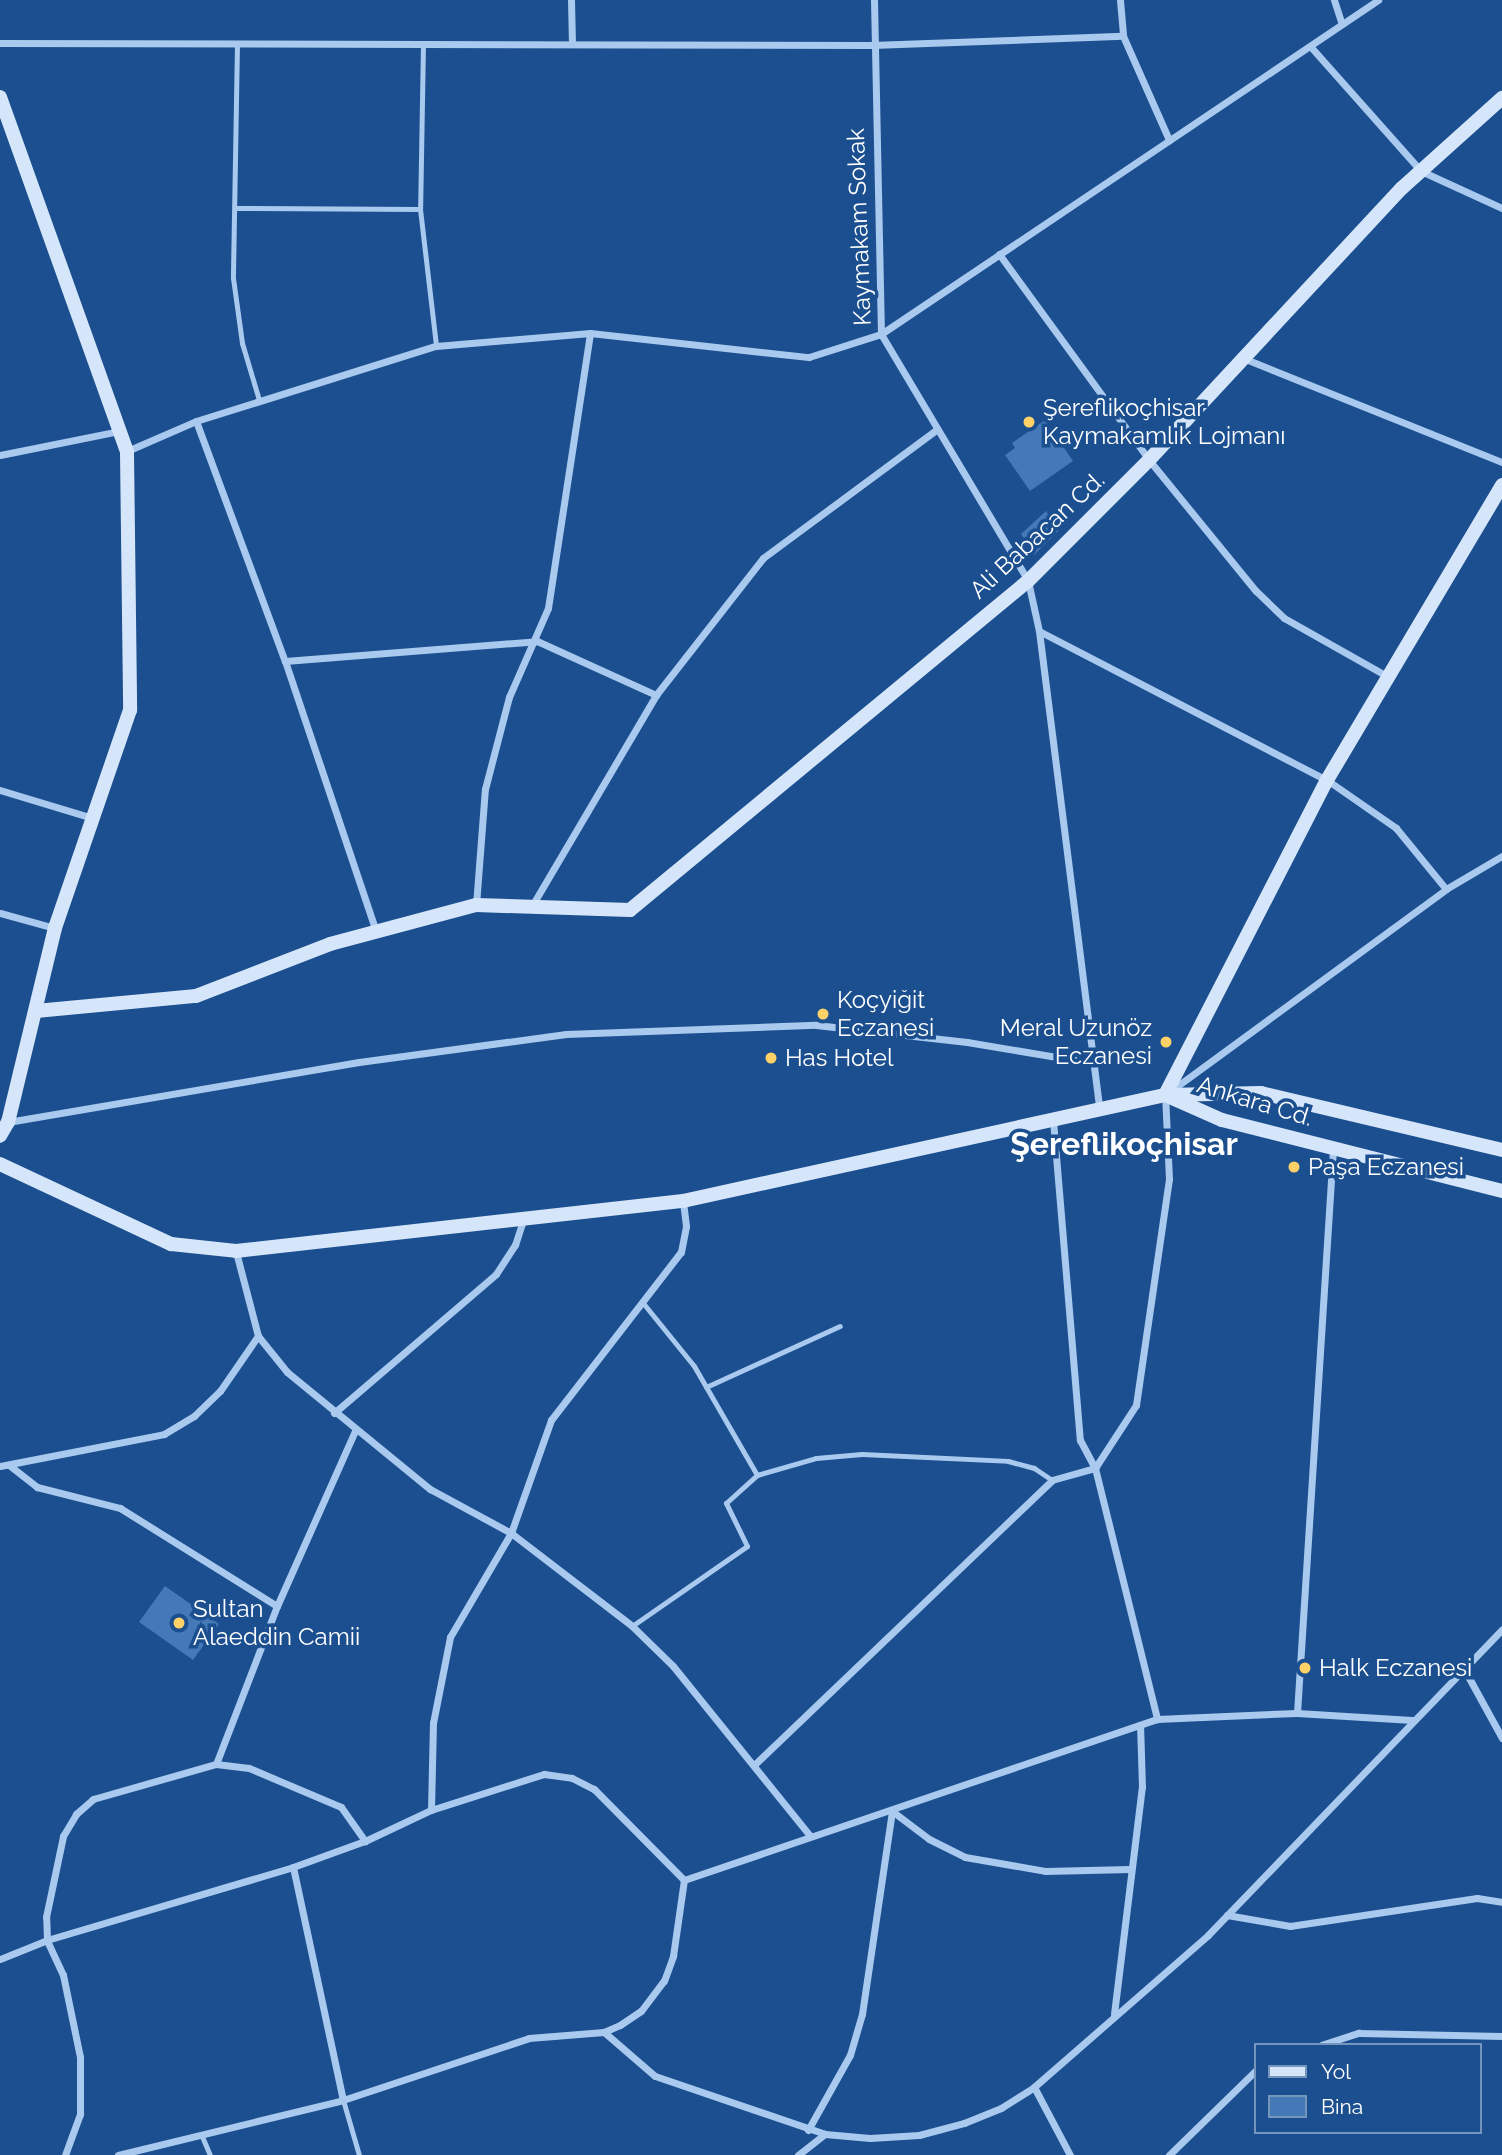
<!DOCTYPE html>
<html>
<head>
<meta charset="utf-8">
<style>
	body { margin:0 }
	#map { position:relative; width:1502px; height:2155px; overflow:hidden; background:#1b4f8f; font-family:Raleway,sans-serif }
	div>[style] { position:absolute }
	.building>* { inset:0; background:#4478b7 }
	.lane>* { height:5px; margin:-2.5px; padding:0 2.5px; transform-origin:2.5px; border-radius:2.5px; background:#a9c9ee }
	.street>* { height:7px; margin:-3.5px; padding:0 3.5px; transform-origin:3.5px; border-radius:3.5px; background:#a9c9ee }
	.secondary>* { height:14px; margin:-7px; padding:0 7px; transform-origin:7px; border-radius:7px; background:#d6e6fa }
	.dots>* { width:19px; height:19px; translate:-50% -50%; box-sizing:border-box; border:4px solid #1b4f8f; border-radius:50% }
	span { translate:-50% -50%; white-space:nowrap; text-align:center; line-height:1.15; -webkit-text-stroke:7px #1b4f8f; paint-order:stroke }
	.street-label { font-size:24px; color:#fff }
	.poi-label { font-size:24px; color:#fff }
	.left { translate:0 -50%; text-align:left }
	.right { translate:-100% -50%; text-align:right }
	.district-label { font-size:32px; color:#fff; font-weight:700 }
	.legend { position:absolute; left:1254px; top:2043px; width:228px; height:91px; box-sizing:border-box; background:#1b4f8f; border:2px solid #7695bc; margin:0; padding:9px 12px; list-style:none; font-size:21px; color:#fff }
	.legend li { display:flex; align-items:center; gap:14px; height:35px }
	.legend b { width:35px; border:2px solid #7695bc }
</style>
</head>
<body>
<div id="map">
	<div class="building">
		<i style="clip-path:polygon(1045px 420px,1073px 461px,1030px 491px,1005px 455px,1015px 448px,1012px 443px)"></i>
		<i style="clip-path:polygon(1046px 511px,1059px 530px,1034px 555px,1021px 534px)"></i>
		<i style="clip-path:polygon(165px 1586px,219px 1624px,193px 1660px,139px 1622px)"></i>
	</div>
	<div class="lane">
		<i style="left:237px;top:44px;width:234px;rotate:91deg"></i>
		<i style="left:233px;top:278px;width:66px;rotate:82.1deg"></i>
		<i style="left:242px;top:343px;width:59px;rotate:73.4deg"></i>
		<i style="left:423px;top:44px;width:165px;rotate:91deg"></i>
		<i style="left:420px;top:209px;width:138px;rotate:83.3deg"></i>
		<i style="left:236px;top:208px;width:184px;rotate:0.3deg"></i>
		<i style="left:706px;top:1387px;width:147px;rotate:-24.5deg"></i>
		<i style="left:757px;top:1475px;width:61px;rotate:-16.1deg"></i>
		<i style="left:816px;top:1458px;width:46px;rotate:-5deg"></i>
		<i style="left:862px;top:1454px;width:146px;rotate:2.7deg"></i>
		<i style="left:1008px;top:1461px;width:27px;rotate:15deg"></i>
		<i style="left:1034px;top:1468px;width:22px;rotate:34deg"></i>
		<i style="left:632px;top:1626px;width:140px;rotate:-34.8deg"></i>
		<i style="left:747px;top:1546px;width:48px;rotate:-116deg"></i>
		<i style="left:726px;top:1503px;width:42px;rotate:-42.1deg"></i>
		<i style="left:757px;top:1475px;width:126px;rotate:-120deg"></i>
		<i style="left:694px;top:1366px;width:81px;rotate:-129deg"></i>
		<i style="left:343px;top:2100px;width:57px;rotate:73.8deg"></i>
		<i style="left:201px;top:2134px;width:23px;rotate:67deg"></i>
	</div>
	<div class="street">
		<i style="left:571px;top:0;width:44px;rotate:88.7deg"></i>
		<i style="left:874px;top:0;width:334px;rotate:88.8deg"></i>
		<i style="left:881px;top:334px;width:287px;rotate:59.2deg"></i>
		<i style="left:1028px;top:581px;width:51px;rotate:77.6deg"></i>
		<i style="left:1039px;top:631px;width:324px;rotate:27.4deg"></i>
		<i style="left:1327px;top:780px;width:84px;rotate:34.8deg"></i>
		<i style="left:1396px;top:828px;width:79px;rotate:50.7deg"></i>
		<i style="left:1120px;top:0;width:36px;rotate:85deg"></i>
		<i style="left:1123px;top:36px;width:114px;rotate:66.1deg"></i>
		<i style="left:1334px;top:0;width:25px;rotate:72deg"></i>
		<i style="left:0;top:43px;width:872px;rotate:0.13deg"></i>
		<i style="left:872px;top:45px;width:251px;rotate:-2.1deg"></i>
		<i style="left:1310px;top:46px;width:167px;rotate:48.4deg"></i>
		<i style="left:1421px;top:171px;width:89px;rotate:24.6deg"></i>
		<i style="left:999px;top:254px;width:255px;rotate:53.9deg"></i>
		<i style="left:1149px;top:460px;width:169px;rotate:50.8deg"></i>
		<i style="left:1256px;top:591px;width:39px;rotate:44deg"></i>
		<i style="left:1284px;top:618px;width:118px;rotate:29.4deg"></i>
		<i style="left:1243px;top:358px;width:279px;rotate:21.9deg"></i>
		<i style="left:196px;top:421px;width:256px;rotate:69.7deg"></i>
		<i style="left:285px;top:661px;width:286px;rotate:71.4deg"></i>
		<i style="left:127px;top:451px;width:75px;rotate:-23.5deg"></i>
		<i style="left:196px;top:421px;width:251px;rotate:-17.4deg"></i>
		<i style="left:436px;top:346px;width:155px;rotate:-4.8deg"></i>
		<i style="left:590px;top:333px;width:220px;rotate:6.3deg"></i>
		<i style="left:809px;top:357px;width:76px;rotate:-17.7deg"></i>
		<i style="left:881px;top:334px;width:599px;rotate:-33.9deg"></i>
		<i style="left:0;top:455px;width:121px;rotate:-11.4deg"></i>
		<i style="left:1039px;top:631px;width:482px;rotate:82.8deg"></i>
		<i style="left:285px;top:661px;width:253px;rotate:-4.5deg"></i>
		<i style="left:537px;top:641px;width:131px;rotate:24.4deg"></i>
		<i style="left:0;top:790px;width:97px;rotate:16.8deg"></i>
		<i style="left:533px;top:904px;width:243px;rotate:-59.5deg"></i>
		<i style="left:656px;top:695px;width:174px;rotate:-52deg"></i>
		<i style="left:763px;top:558px;width:215px;rotate:-36.5deg"></i>
		<i style="left:476px;top:905px;width:116px;rotate:-85.6deg"></i>
		<i style="left:485px;top:789px;width:95px;rotate:-75.4deg"></i>
		<i style="left:509px;top:697px;width:97px;rotate:-66.3deg"></i>
		<i style="left:548px;top:608px;width:278px;rotate:-81.3deg"></i>
		<i style="left:0;top:913px;width:57px;rotate:15.3deg"></i>
		<i style="left:1053px;top:1120px;width:321px;rotate:85.2deg"></i>
		<i style="left:1080px;top:1440px;width:32px;rotate:62deg"></i>
		<i style="left:1095px;top:1468px;width:259px;rotate:76.1deg"></i>
		<i style="left:8px;top:1122px;width:356px;rotate:-9.7deg"></i>
		<i style="left:359px;top:1062px;width:209px;rotate:-7.7deg"></i>
		<i style="left:566px;top:1034px;width:250px;rotate:-2.1deg"></i>
		<i style="left:816px;top:1025px;width:152px;rotate:6.4deg"></i>
		<i style="left:967px;top:1042px;width:128px;rotate:9.5deg"></i>
		<i style="left:236px;top:1252px;width:87px;rotate:75.3deg"></i>
		<i style="left:258px;top:1336px;width:46px;rotate:51.1deg"></i>
		<i style="left:287px;top:1372px;width:185px;rotate:39.3deg"></i>
		<i style="left:430px;top:1489px;width:92px;rotate:28.5deg"></i>
		<i style="left:511px;top:1533px;width:153px;rotate:37.5deg"></i>
		<i style="left:632px;top:1626px;width:57px;rotate:44.3deg"></i>
		<i style="left:673px;top:1666px;width:218px;rotate:51.1deg"></i>
		<i style="left:334px;top:1413px;width:213px;rotate:-40.6deg"></i>
		<i style="left:496px;top:1274px;width:35px;rotate:-57deg"></i>
		<i style="left:515px;top:1245px;width:26px;rotate:-72deg"></i>
		<i style="left:9px;top:1465px;width:36px;rotate:38deg"></i>
		<i style="left:37px;top:1487px;width:86px;rotate:14.2deg"></i>
		<i style="left:120px;top:1508px;width:185px;rotate:32deg"></i>
		<i style="left:0;top:1466px;width:167px;rotate:-11deg"></i>
		<i style="left:164px;top:1434px;width:35px;rotate:-31deg"></i>
		<i style="left:194px;top:1416px;width:36px;rotate:-44deg"></i>
		<i style="left:220px;top:1391px;width:67px;rotate:-55.4deg"></i>
		<i style="left:1463px;top:1667px;width:81px;rotate:61.2deg"></i>
		<i style="left:1297px;top:1713px;width:566px;rotate:-86.35deg"></i>
		<i style="left:216px;top:1764px;width:169px;rotate:-68.9deg"></i>
		<i style="left:277px;top:1606px;width:192px;rotate:-66deg"></i>
		<i style="left:754px;top:1765px;width:412px;rotate:-43.7deg"></i>
		<i style="left:1052px;top:1480px;width:45px;rotate:-15.6deg"></i>
		<i style="left:1095px;top:1468px;width:75px;rotate:-56.9deg"></i>
		<i style="left:1136px;top:1405px;width:228px;rotate:-81.7deg"></i>
		<i style="left:1169px;top:1179px;width:84px;rotate:-92.7deg"></i>
		<i style="left:1165px;top:1095px;width:348px;rotate:-36.2deg"></i>
		<i style="left:1446px;top:889px;width:65px;rotate:-30.5deg"></i>
		<i style="left:431px;top:1810px;width:87px;rotate:-88.7deg"></i>
		<i style="left:433px;top:1723px;width:88px;rotate:-78.8deg"></i>
		<i style="left:450px;top:1637px;width:121px;rotate:-59.6deg"></i>
		<i style="left:511px;top:1533px;width:120px;rotate:-70.5deg"></i>
		<i style="left:551px;top:1420px;width:212px;rotate:-52.3deg"></i>
		<i style="left:681px;top:1252px;width:26px;rotate:-79deg"></i>
		<i style="left:686px;top:1226px;width:25px;rotate:-97deg"></i>
		<i style="left:293px;top:1867px;width:238px;rotate:77.9deg"></i>
		<i style="left:684px;top:1880px;width:500px;rotate:-18.8deg"></i>
		<i style="left:1157px;top:1719px;width:140px;rotate:-2.5deg"></i>
		<i style="left:1297px;top:1713px;width:115px;rotate:3.5deg"></i>
		<i style="left:1227px;top:1915px;width:64px;rotate:9.9deg"></i>
		<i style="left:1290px;top:1926px;width:189px;rotate:-8.5deg"></i>
		<i style="left:1477px;top:1898px;width:25px;rotate:9deg"></i>
		<i style="left:0;top:1959px;width:51px;rotate:-22deg"></i>
		<i style="left:47px;top:1940px;width:257px;rotate:-16.5deg"></i>
		<i style="left:293px;top:1867px;width:77px;rotate:-19.9deg"></i>
		<i style="left:365px;top:1841px;width:73px;rotate:-25.2deg"></i>
		<i style="left:431px;top:1810px;width:119px;rotate:-17.7deg"></i>
		<i style="left:544px;top:1774px;width:28px;rotate:8deg"></i>
		<i style="left:572px;top:1778px;width:25px;rotate:27deg"></i>
		<i style="left:594px;top:1789px;width:128px;rotate:45.3deg"></i>
		<i style="left:1114px;top:2014px;width:229px;rotate:-83deg"></i>
		<i style="left:1142px;top:1787px;width:62px;rotate:-91.8deg"></i>
		<i style="left:604px;top:2032px;width:67px;rotate:40.8deg"></i>
		<i style="left:655px;top:2076px;width:180px;rotate:18.8deg"></i>
		<i style="left:825px;top:2134px;width:45px;rotate:5.1deg"></i>
		<i style="left:870px;top:2138px;width:49px;rotate:-3.5deg"></i>
		<i style="left:919px;top:2135px;width:47px;rotate:-14.9deg"></i>
		<i style="left:964px;top:2123px;width:40px;rotate:-22deg"></i>
		<i style="left:1001px;top:2108px;width:39px;rotate:-32deg"></i>
		<i style="left:1034px;top:2087px;width:231px;rotate:-41.1deg"></i>
		<i style="left:1208px;top:1935px;width:424px;rotate:-46.1deg"></i>
		<i style="left:1321px;top:2045px;width:40px;rotate:-18deg"></i>
		<i style="left:1359px;top:2033px;width:143px;rotate:1.2deg"></i>
		<i style="left:1034px;top:2087px;width:77px;rotate:62.1deg"></i>
		<i style="left:808px;top:2130px;width:86px;rotate:-60.8deg"></i>
		<i style="left:850px;top:2055px;width:43px;rotate:-73.7deg"></i>
		<i style="left:862px;top:2014px;width:205px;rotate:-81.6deg"></i>
		<i style="left:892px;top:1811px;width:46px;rotate:37.1deg"></i>
		<i style="left:929px;top:1839px;width:40px;rotate:26.6deg"></i>
		<i style="left:965px;top:1857px;width:81px;rotate:9.9deg"></i>
		<i style="left:1045px;top:1871px;width:85px;rotate:-1.3deg"></i>
		<i style="left:65px;top:2155px;width:44px;rotate:-69.9deg"></i>
		<i style="left:80px;top:2114px;width:57px;rotate:-90deg"></i>
		<i style="left:80px;top:2057px;width:84px;rotate:-101.7deg"></i>
		<i style="left:63px;top:1975px;width:38px;rotate:-115deg"></i>
		<i style="left:47px;top:1940px;width:23px;rotate:-92deg"></i>
		<i style="left:46px;top:1917px;width:83px;rotate:-78.1deg"></i>
		<i style="left:63px;top:1836px;width:26px;rotate:-59deg"></i>
		<i style="left:76px;top:1814px;width:23px;rotate:-41deg"></i>
		<i style="left:93px;top:1799px;width:128px;rotate:-15.9deg"></i>
		<i style="left:216px;top:1764px;width:33px;rotate:7deg"></i>
		<i style="left:249px;top:1768px;width:100px;rotate:23deg"></i>
		<i style="left:341px;top:1807px;width:42px;rotate:54.8deg"></i>
		<i style="left:118px;top:2155px;width:232px;rotate:-13.7deg"></i>
		<i style="left:343px;top:2100px;width:196px;rotate:-18.4deg"></i>
		<i style="left:529px;top:2038px;width:75px;rotate:-4.6deg"></i>
		<i style="left:604px;top:2032px;width:17px;rotate:-24deg"></i>
		<i style="left:620px;top:2025px;width:25px;rotate:-34deg"></i>
		<i style="left:641px;top:2011px;width:38px;rotate:-53deg"></i>
		<i style="left:664px;top:1981px;width:27px;rotate:-70deg"></i>
		<i style="left:673px;top:1956px;width:77px;rotate:-81.8deg"></i>
		<i style="left:798px;top:2155px;width:34px;rotate:-38deg"></i>
		<i style="left:1169px;top:2155px;width:120px;rotate:-44.3deg"></i>
	</div>
	<div class="secondary">
		<i style="left:0;top:97px;width:377px;rotate:70.3deg"></i>
		<i style="left:127px;top:452px;width:258px;rotate:89.3deg"></i>
		<i style="left:130px;top:710px;width:231px;rotate:109deg"></i>
		<i style="left:55px;top:928px;width:200px;rotate:103.6deg"></i>
		<i style="left:8px;top:1122px;width:16px;rotate:120deg"></i>
		<i style="left:36px;top:1011px;width:161px;rotate:-5.4deg"></i>
		<i style="left:196px;top:996px;width:144px;rotate:-21.2deg"></i>
		<i style="left:330px;top:944px;width:151px;rotate:-15deg"></i>
		<i style="left:476px;top:905px;width:154px;rotate:1.9deg"></i>
		<i style="left:630px;top:910px;width:516px;rotate:-39.58deg"></i>
		<i style="left:1028px;top:581px;width:171px;rotate:-45deg"></i>
		<i style="left:1149px;top:460px;width:371px;rotate:-47.1deg"></i>
		<i style="left:1402px;top:188px;width:135px;rotate:-42deg"></i>
		<i style="left:1165px;top:1095px;width:354px;rotate:-62.8deg"></i>
		<i style="left:1327px;top:780px;width:343px;rotate:-59.3deg"></i>
		<i style="left:1170px;top:1097px;width:57px;rotate:23.9deg"></i>
		<i style="left:1222px;top:1120px;width:289px;rotate:14.2deg"></i>
		<i style="left:0;top:1164px;width:189px;rotate:25.1deg"></i>
		<i style="left:171px;top:1244px;width:65px;rotate:6.1deg"></i>
		<i style="left:236px;top:1251px;width:450px;rotate:-6.4deg"></i>
		<i style="left:683px;top:1201px;width:494px;rotate:-12.4deg"></i>
		<i style="left:1165px;top:1095px;width:96px;rotate:-1.2deg"></i>
		<i style="left:1261px;top:1093px;width:248px;rotate:13.3deg"></i>
	</div>
	<div class="dots">
		<i style="left:1029px;top:422px;background:#ffd166"></i>
		<i style="left:823px;top:1014px;background:#ffd166"></i>
		<i style="left:1166px;top:1042px;background:#ffd166"></i>
		<i style="left:771px;top:1058px;background:#ffd166"></i>
		<i style="left:1294px;top:1167px;background:#ffd166"></i>
		<i style="left:179px;top:1623px;background:#ffd166"></i>
		<i style="left:1305px;top:1668px;background:#ffd166"></i>
	</div>
	<div class="street-label">
		<span style="left:859px;top:227px;rotate:-92deg">Kaymakam Sokak</span>
		<span style="left:1037px;top:535px;rotate:-43deg">Ali Babacan Cd.</span>
		<span style="left:1255px;top:1101px;rotate:17deg">Ankara Cd.</span>
	</div>
	<div class="poi-label">
		<span class="left" style="left:1043px;top:422px">Şereflikoçhisar<br>Kaymakamlık Lojmanı</span>
		<span class="left" style="left:837px;top:1014px">Koçyiğit<br>Eczanesi</span>
		<span class="right" style="left:1152px;top:1042px">Meral Uzunöz<br>Eczanesi</span>
		<span class="left" style="left:785px;top:1058px">Has Hotel</span>
		<span class="left" style="left:1308px;top:1167px">Paşa Eczanesi</span>
		<span class="left" style="left:193px;top:1623px">Sultan<br>Alaeddin Camii</span>
		<span class="left" style="left:1319px;top:1668px">Halk Eczanesi</span>
	</div>
	<div class="district-label">
		<span style="left:1124px;top:1144px">Şereflikoçhisar</span>
	</div>
	<ul class="legend">
	<li><b style="height:9px;background:#d6e6fa"></b>Yol</li>
	<li><b style="height:19px;background:#4478b7"></b>Bina</li>
	</ul>
</div>
</body>
</html>
